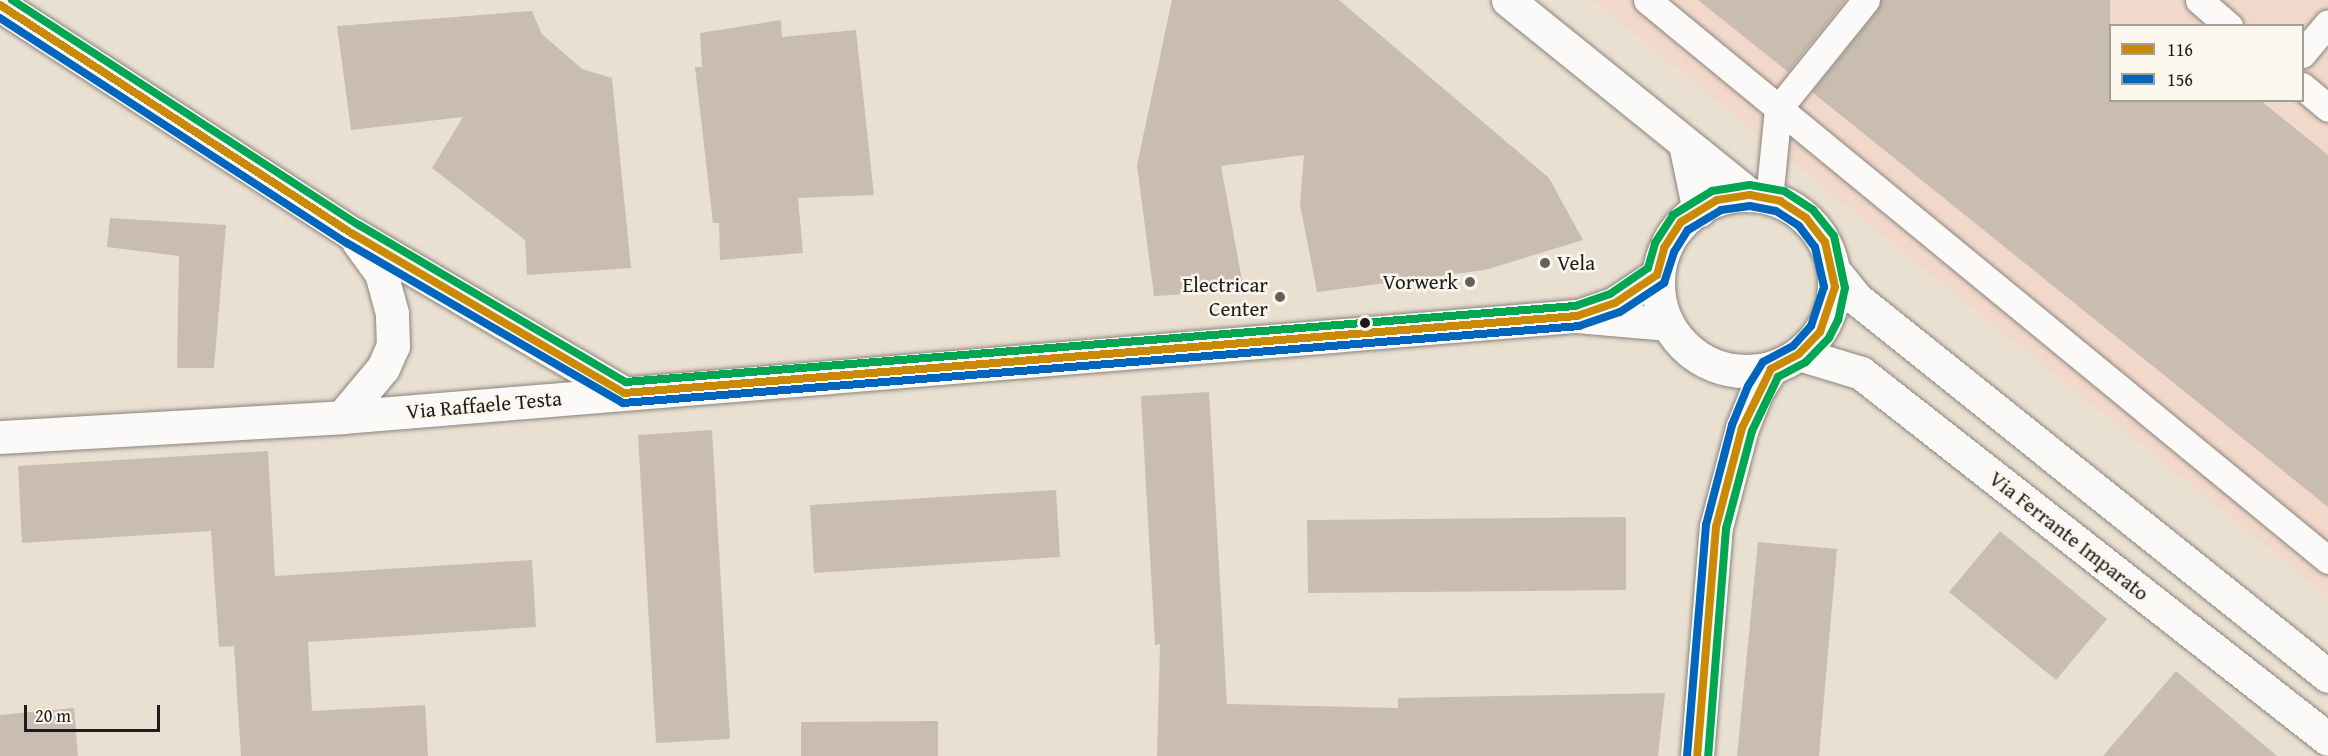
<!DOCTYPE html>
<html>
<head>
<meta charset="utf-8">
<style>
	body { margin:0 }
	#map { position:relative; width:2328px; height:756px; overflow:hidden; background:#eae0d2; font-family:"Gentium Book Plus",serif }
	div>[style] { position:absolute }
	.built>* { inset:0; background:#f1d8ca }
	.building>* { inset:0; background:#c8bdb0 }
	.roads { filter:drop-shadow(0 0 2px #89847d) drop-shadow(0 0 2px #89847d) }
	.service>* { height:27px; margin:-13.5px; padding:0 13.5px; transform-origin:13.5px; border-radius:13.5px; background:#fcfaf8 }
	.minor>* { height:33px; margin:-16.5px; padding:0 16.5px; transform-origin:16.5px; border-radius:16.5px; background:#fcfaf8 }
	.minor>.ring { margin:-16.5px; padding:0; box-sizing:content-box; background:none; border:33px solid #fcfaf8; border-radius:50% }
	.bus-1>* { height:8px; margin:-4px; padding:0 4px; transform-origin:4px; border-radius:4px; background:#cb8a06 }
	.bus-2>* { height:8px; margin:-4px; padding:0 4px; transform-origin:4px; border-radius:4px; background:#0065bd }
	.bus-3>* { height:8px; margin:-4px; padding:0 4px; transform-origin:4px; border-radius:4px; background:#00a651 }
	.dots>* { width:16px; height:16px; translate:-50% -50%; box-sizing:border-box; border:3px solid #fbf7ec; border-radius:50% }
	span { translate:-50% -50%; white-space:nowrap; text-align:center; line-height:1.15; -webkit-text-stroke:5px #fbf7ec; paint-order:stroke }
	.poi-label { font-size:21px; color:#1c1c1c }
	.left { translate:0 -50%; text-align:left }
	.right { translate:-100% -50%; text-align:right }
	.street-label { font-size:21px; color:#1c1c1c }
	.legend { position:absolute; left:2109px; top:24px; width:195px; height:78px; box-sizing:border-box; background:#fbf7ec; border:2px solid #a29f99; margin:0; padding:8px 10px; list-style:none; font-size:18px; color:#1c1c1c }
	.legend li { display:flex; align-items:center; gap:12px; height:30px }
	.legend b { width:30px; border:2px solid #a29f99 }
	.scale { position:absolute; left:24px; top:705px; width:136px; height:27px; box-sizing:border-box; border:3px solid #1c1c1c; border-top:0; padding-left:8px; font-size:18px; line-height:21px; white-space:nowrap; color:#1c1c1c; -webkit-text-stroke:4px #fbf7ec; paint-order:stroke }
</style>
</head>
<body>
<div id="map">
	<div class="built">
		<i style="clip-path:polygon(evenodd,1592px 0,2328px 0,2328px 596px,1726px 108px,1592px 0,2110px 26px,2302px 26px,2302px 100px,2110px 100px,2110px 26px)"></i>
	</div>
	<div class="building">
		<i style="clip-path:polygon(1172px 0,1339px 0,1549px 178px,1583px 240px,1485px 270px,1317px 292px,1300px 204px,1304px 155px,1221px 166px,1244px 291px,1154px 296px,1137px 165px)"></i>
		<i style="clip-path:polygon(1698px 0,1846px 0,1788px 72px)"></i>
		<i style="clip-path:polygon(1881px 0,2110px 0,2110px 100px,2260px 100px,2328px 155px,2328px 507px,1812px 92px,1878px 10px)"></i>
		<i style="clip-path:polygon(532px 11px,542px 34px,582px 69px,612px 78px,631px 268px,527px 275px,525px 240px,432px 168px,463px 117px,351px 130px,337px 26px)"></i>
		<i style="clip-path:polygon(781px 20px,782px 37px,856px 30px,874px 195px,798px 198px,803px 253px,720px 260px,719px 223px,713px 223px,695px 67px,702px 67px,700px 33px)"></i>
		<i style="clip-path:polygon(110px 218px,226px 225px,214px 368px,177px 368px,179px 256px,107px 247px)"></i>
		<i style="clip-path:polygon(1209px 392px,1227px 704px,1398px 708px,1398px 698px,1665px 693px,1658px 756px,1157px 756px,1160px 644px,1155px 645px,1141px 396px)"></i>
		<i style="clip-path:polygon(712px 430px,730px 739px,656px 743px,638px 435px)"></i>
		<i style="clip-path:polygon(268px 451px,275px 576px,532px 560px,536px 627px,308px 642px,312px 711px,425px 705px,428px 756px,241px 756px,234px 646px,219px 647px,211px 531px,22px 543px,18px 466px)"></i>
		<i style="clip-path:polygon(1056px 490px,1060px 557px,814px 573px,810px 505px)"></i>
		<i style="clip-path:polygon(1626px 517px,1626px 590px,1308px 593px,1307px 520px)"></i>
		<i style="clip-path:polygon(2000px 531px,2107px 619px,2056px 680px,1949px 592px)"></i>
		<i style="clip-path:polygon(1758px 542px,1837px 549px,1819px 756px,1737px 756px)"></i>
		<i style="clip-path:polygon(2176px 671px,2277px 756px,2103px 756px)"></i>
		<i style="clip-path:polygon(74px 708px,78px 756px,0 756px,0 715px)"></i>
		<i style="clip-path:polygon(938px 721px,938px 756px,801px 756px,801px 722px)"></i>
	</div>
	<div class="roads">
		<div class="service">
			<i style="left:1647px;top:0;width:882px;rotate:39.43deg"></i>
			<i style="left:2199px;top:0;width:40px;rotate:41deg"></i>
			<i style="left:2302px;top:54px;width:40px;rotate:-50deg"></i>
			<i style="left:2302px;top:86px;width:34px;rotate:40deg"></i>
			<i style="left:1769px;top:199px;width:90px;rotate:-84.3deg"></i>
			<i style="left:1778px;top:109px;width:140px;rotate:-51.1deg"></i>
		</div>
		<div class="minor">
			<i style="left:1508px;top:0;width:311px;rotate:38.9deg"></i>
			<i style="left:0;top:5px;width:421px;rotate:33deg"></i>
			<i style="left:353px;top:234px;width:314px;rotate:30.4deg"></i>
			<i style="left:1685px;top:144px;width:68px;rotate:78.2deg"></i>
			<i class="ring" style="left:1658px;top:195px;width:143px;height:143px"></i>
			<i style="left:1834px;top:271px;width:36px;rotate:51deg"></i>
			<i style="left:1857px;top:299px;width:603px;rotate:38.67deg"></i>
			<i style="left:1581px;top:315px;width:36px;rotate:-19deg"></i>
			<i style="left:1615px;top:303px;width:50px;rotate:-33.7deg"></i>
			<i style="left:1799px;top:354px;width:65px;rotate:17deg"></i>
			<i style="left:1861px;top:373px;width:593px;rotate:38.09deg"></i>
			<i style="left:342px;top:417px;width:64px;rotate:-50.1deg"></i>
			<i style="left:383px;top:368px;width:24px;rotate:-66deg"></i>
			<i style="left:393px;top:346px;width:33px;rotate:-92deg"></i>
			<i style="left:392px;top:313px;width:41px;rotate:-105.4deg"></i>
			<i style="left:381px;top:273px;width:39px;rotate:-126deg"></i>
			<i style="left:0;top:437px;width:343px;rotate:-3.3deg"></i>
			<i style="left:342px;top:417px;width:1239px;rotate:-4.68deg"></i>
			<i style="left:1577px;top:316px;width:89px;rotate:5.1deg"></i>
			<i style="left:1697px;top:756px;width:230px;rotate:-85.3deg"></i>
			<i style="left:1716px;top:527px;width:102px;rotate:-75.3deg"></i>
			<i style="left:1742px;top:428px;width:40px;rotate:-68deg"></i>
			<i style="left:1757px;top:391px;width:26px;rotate:-58deg"></i>
		</div>
	</div>
	<div class="bus-1">
		<i style="left:0;top:5px;width:421px;rotate:33deg"></i>
		<i style="left:353px;top:234px;width:314px;rotate:30.4deg"></i>
		<i style="left:624px;top:393px;width:956px;rotate:-4.62deg"></i>
		<i style="left:1577px;top:316px;width:40px;rotate:-18.9deg"></i>
		<i style="left:1615px;top:303px;width:50px;rotate:-33.7deg"></i>
		<i style="left:1657px;top:275px;width:28px;rotate:-75deg"></i>
		<i style="left:1664px;top:248px;width:31px;rotate:-57deg"></i>
		<i style="left:1681px;top:222px;width:42px;rotate:-31.4deg"></i>
		<i style="left:1717px;top:200px;width:33px;rotate:-9deg"></i>
		<i style="left:1750px;top:195px;width:31px;rotate:11deg"></i>
		<i style="left:1780px;top:201px;width:31px;rotate:33deg"></i>
		<i style="left:1806px;top:218px;width:31px;rotate:52deg"></i>
		<i style="left:1825px;top:242px;width:46px;rotate:77.5deg"></i>
		<i style="left:1835px;top:287px;width:47px;rotate:108.4deg"></i>
		<i style="left:1820px;top:332px;width:30px;rotate:134deg"></i>
		<i style="left:1799px;top:354px;width:32px;rotate:152deg"></i>
		<i style="left:1771px;top:369px;width:66px;rotate:116.2deg"></i>
		<i style="left:1742px;top:428px;width:102px;rotate:104.7deg"></i>
		<i style="left:1716px;top:527px;width:230px;rotate:94.7deg"></i>
	</div>
	<div class="bus-2">
		<i style="left:0;top:18px;width:414px;rotate:33deg"></i>
		<i style="left:347px;top:243px;width:319px;rotate:30.1deg"></i>
		<i style="left:623px;top:403px;width:959px;rotate:-4.6deg"></i>
		<i style="left:1579px;top:326px;width:43px;rotate:-18.9deg"></i>
		<i style="left:1620px;top:312px;width:53px;rotate:-33.4deg"></i>
		<i style="left:1664px;top:283px;width:33px;rotate:-72deg"></i>
		<i style="left:1674px;top:252px;width:26px;rotate:-58deg"></i>
		<i style="left:1688px;top:230px;width:39px;rotate:-31deg"></i>
		<i style="left:1721px;top:210px;width:29px;rotate:-8deg"></i>
		<i style="left:1750px;top:206px;width:26px;rotate:11deg"></i>
		<i style="left:1776px;top:211px;width:27px;rotate:33deg"></i>
		<i style="left:1799px;top:226px;width:26px;rotate:53deg"></i>
		<i style="left:1815px;top:247px;width:41px;rotate:77.3deg"></i>
		<i style="left:1824px;top:287px;width:41px;rotate:108.4deg"></i>
		<i style="left:1811px;top:326px;width:27px;rotate:132deg"></i>
		<i style="left:1793px;top:346px;width:34px;rotate:152deg"></i>
		<i style="left:1763px;top:362px;width:28px;rotate:122deg"></i>
		<i style="left:1748px;top:386px;width:42px;rotate:112.3deg"></i>
		<i style="left:1732px;top:425px;width:103px;rotate:104.6deg"></i>
		<i style="left:1706px;top:525px;width:231px;rotate:94.7deg"></i>
	</div>
	<div class="bus-3">
		<i style="left:12px;top:0;width:414px;rotate:33deg"></i>
		<i style="left:359px;top:225px;width:310px;rotate:30.5deg"></i>
		<i style="left:626px;top:382px;width:952px;rotate:-4.58deg"></i>
		<i style="left:1575px;top:306px;width:37px;rotate:-19deg"></i>
		<i style="left:1610px;top:294px;width:46px;rotate:-34.4deg"></i>
		<i style="left:1648px;top:268px;width:26px;rotate:-74deg"></i>
		<i style="left:1655px;top:243px;width:33px;rotate:-57deg"></i>
		<i style="left:1673px;top:215px;width:46px;rotate:-31.6deg"></i>
		<i style="left:1712px;top:191px;width:38px;rotate:-9deg"></i>
		<i style="left:1750px;top:185px;width:35px;rotate:10deg"></i>
		<i style="left:1784px;top:191px;width:35px;rotate:33deg"></i>
		<i style="left:1813px;top:210px;width:33px;rotate:51deg"></i>
		<i style="left:1834px;top:236px;width:53px;rotate:78.1deg"></i>
		<i style="left:1845px;top:288px;width:33px;rotate:102deg"></i>
		<i style="left:1838px;top:320px;width:20px;rotate:117deg"></i>
		<i style="left:1829px;top:338px;width:33px;rotate:134deg"></i>
		<i style="left:1806px;top:362px;width:32px;rotate:152deg"></i>
		<i style="left:1778px;top:377px;width:60px;rotate:115.7deg"></i>
		<i style="left:1752px;top:431px;width:101px;rotate:104.9deg"></i>
		<i style="left:1726px;top:529px;width:228px;rotate:94.5deg"></i>
	</div>
	<div class="dots">
		<i style="left:1545px;top:263px;background:#64615c"></i>
		<i style="left:1470px;top:282px;background:#64615c"></i>
		<i style="left:1280px;top:297px;background:#64615c"></i>
		<i style="left:1365px;top:323px;background:#1c1c1c"></i>
	</div>
	<div class="poi-label">
		<span class="left" style="left:1557px;top:263px">Vela</span>
		<span class="right" style="left:1458px;top:282px">Vorwerk</span>
		<span class="right" style="left:1268px;top:297px">Electricar<br>Center</span>
	</div>
	<div class="street-label">
		<span style="left:484px;top:405px;rotate:-5deg">Via Raffaele Testa</span>
		<span style="left:2069px;top:536px;rotate:38deg">Via Ferrante Imparato</span>
	</div>
	<ul class="legend">
	<li><b style="height:8px;background:#cb8a06"></b>116</li>
	<li><b style="height:8px;background:#0065bd"></b>156</li>
	</ul>
	<div class="scale">20 m</div>
</div>
</body>
</html>
